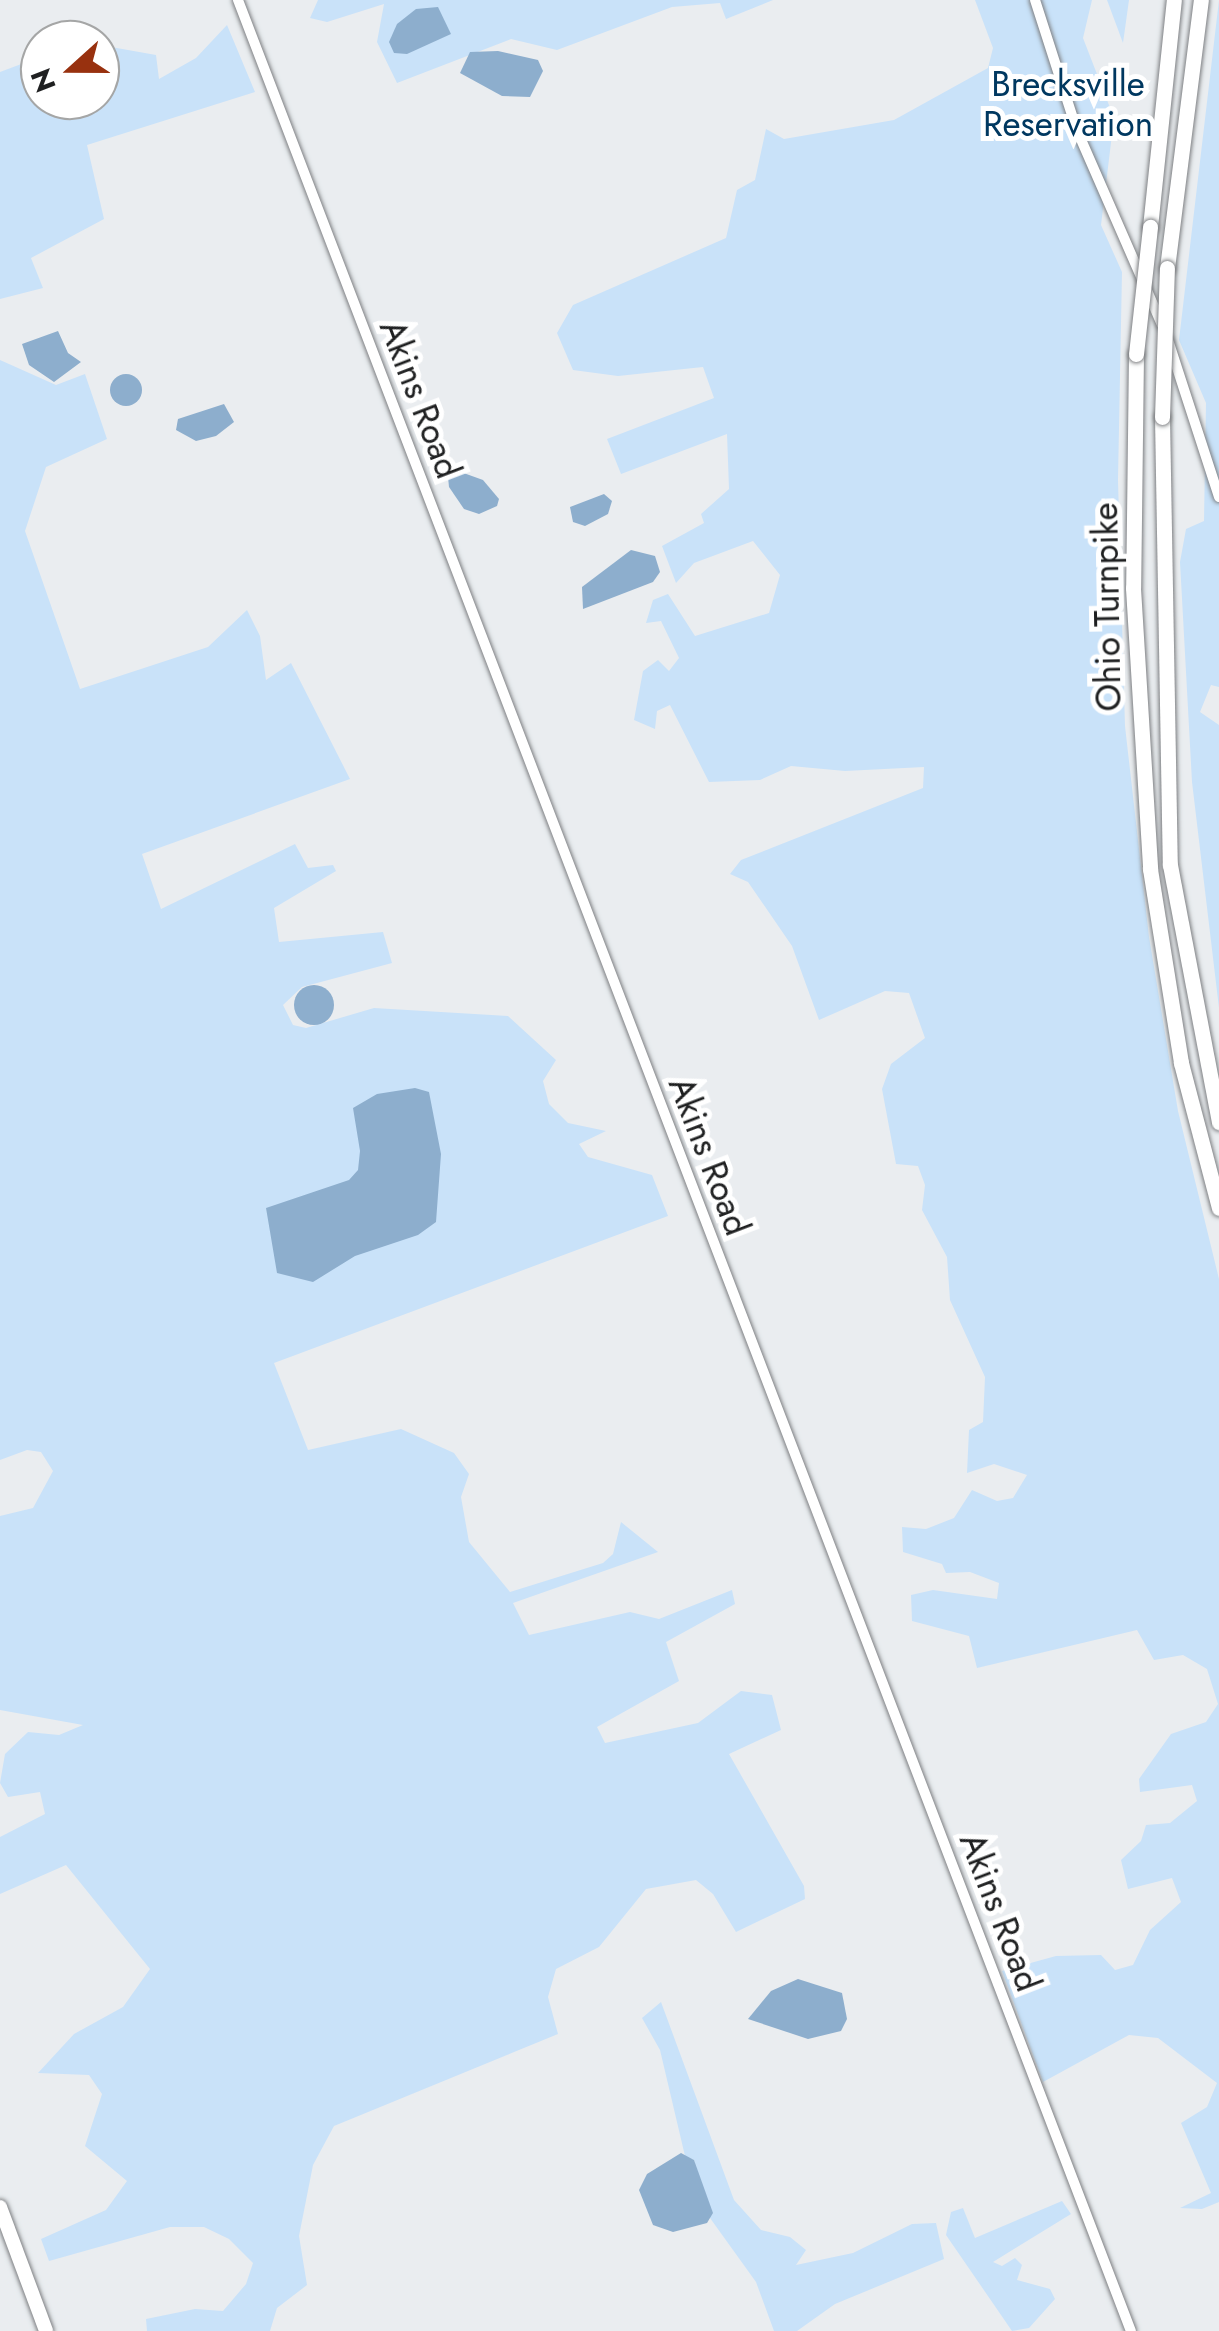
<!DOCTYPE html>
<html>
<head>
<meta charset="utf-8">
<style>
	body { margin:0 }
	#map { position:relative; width:1219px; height:2331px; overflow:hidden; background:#eaedf0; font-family:Jost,sans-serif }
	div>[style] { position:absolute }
	.green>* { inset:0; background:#c9e2f9 }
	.water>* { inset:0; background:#8daecd }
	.round { border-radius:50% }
	.roads { filter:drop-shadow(0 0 2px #7e8083) drop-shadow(0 0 2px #7e8083) }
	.tertiary>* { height:10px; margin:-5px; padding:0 5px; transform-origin:5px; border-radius:5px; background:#fff }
	.primary>* { height:14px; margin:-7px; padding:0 7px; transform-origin:7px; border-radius:7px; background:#fff }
	.motorway>* { height:15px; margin:-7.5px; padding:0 7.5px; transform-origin:7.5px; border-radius:7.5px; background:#fff }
	.bridges { filter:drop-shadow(0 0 2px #7e8083) drop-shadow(0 0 2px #7e8083) }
	.motorway-bridge>* { height:15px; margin:-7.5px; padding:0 7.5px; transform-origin:7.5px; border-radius:7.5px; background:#fff }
	span { translate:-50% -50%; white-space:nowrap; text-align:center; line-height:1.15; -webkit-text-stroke:10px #fff; paint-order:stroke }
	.park-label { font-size:35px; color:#003860 }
	.street-label { font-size:35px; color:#1f2021 }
	.north { position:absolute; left:20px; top:20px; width:100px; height:100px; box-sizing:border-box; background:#fff; border:2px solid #a5a6a6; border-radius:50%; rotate:249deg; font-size:28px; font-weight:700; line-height:40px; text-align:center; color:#1f2021 }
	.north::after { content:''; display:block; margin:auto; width:35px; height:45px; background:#98310f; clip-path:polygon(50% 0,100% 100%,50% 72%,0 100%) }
</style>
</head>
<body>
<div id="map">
	<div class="green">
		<i style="clip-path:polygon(318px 0,773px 0,726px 19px,720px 3px,672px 7px,557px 50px,511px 39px,397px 83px,377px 42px,384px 4px,327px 22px,310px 18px)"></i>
		<i style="clip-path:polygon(975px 0,1092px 0,1083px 38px,1114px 118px,1101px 225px,1122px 272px,1118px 480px,1125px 726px,1149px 937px,1178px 1111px,1219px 1279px,1219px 2202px,1202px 2209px,1180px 2208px,1211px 2193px,1181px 2123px,1207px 2107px,1217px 2083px,1158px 2038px,1129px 2035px,1043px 2082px,1002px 1971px,1056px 1956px,1101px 1955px,1115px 1970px,1133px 1965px,1150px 1930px,1181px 1902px,1172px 1878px,1128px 1889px,1121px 1860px,1141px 1841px,1146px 1825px,1170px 1823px,1197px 1801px,1192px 1785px,1140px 1792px,1139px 1779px,1171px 1734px,1206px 1722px,1218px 1704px,1207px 1669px,1183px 1655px,1154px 1660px,1137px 1630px,977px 1668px,969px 1636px,912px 1621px,911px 1595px,933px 1590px,997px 1599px,999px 1583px,970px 1572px,946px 1573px,942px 1564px,903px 1552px,902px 1527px,926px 1529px,954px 1518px,972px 1490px,997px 1501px,1013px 1498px,1027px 1475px,994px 1464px,967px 1473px,969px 1430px,983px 1422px,985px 1377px,950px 1300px,947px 1257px,922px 1210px,925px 1185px,918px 1166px,896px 1164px,882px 1089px,891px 1064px,925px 1038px,909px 993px,885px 991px,819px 1020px,792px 946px,748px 882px,730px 874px,741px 860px,923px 788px,924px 767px,845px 771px,791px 766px,760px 780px,709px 782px,670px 705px,657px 711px,655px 729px,634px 720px,643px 671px,658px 660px,669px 671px,679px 658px,661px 621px,646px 623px,653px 600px,668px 594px,695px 636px,769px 613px,780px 575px,753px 541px,694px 563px,676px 583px,662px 546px,704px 523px,701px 514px,729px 489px,727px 434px,621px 474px,607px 439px,714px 398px,703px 367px,618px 376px,573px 370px,557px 333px,573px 305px,726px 238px,737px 190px,755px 180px,766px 129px,784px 139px,894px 120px,988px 68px,993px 48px)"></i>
		<i style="clip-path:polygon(1107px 0,1129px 0,1123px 43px)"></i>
		<i style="clip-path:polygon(1219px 0,1219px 687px,1211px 685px,1200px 712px,1219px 725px,1219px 1008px,1192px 782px,1180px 562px,1186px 529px,1204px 521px,1206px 403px,1179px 340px)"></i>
		<i style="clip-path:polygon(227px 25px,255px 92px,87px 145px,104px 219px,31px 258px,43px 288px,0 299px,0 72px,40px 57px,40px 100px,100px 100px,100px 45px,156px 55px,159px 79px,196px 58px)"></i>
		<i style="clip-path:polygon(0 360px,56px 385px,85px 374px,107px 439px,46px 467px,25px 531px,80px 689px,208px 647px,247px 610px,260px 636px,266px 680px,291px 663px,350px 779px,142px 854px,161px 909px,295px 844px,308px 868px,333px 865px,336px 871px,274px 908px,279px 942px,383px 932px,392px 963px,302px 987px,283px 1005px,293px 1025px,306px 1028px,374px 1008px,508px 1016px,556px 1060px,543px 1081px,549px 1104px,568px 1123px,606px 1131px,579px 1144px,588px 1157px,652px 1175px,668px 1216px,274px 1363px,308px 1450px,401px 1429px,454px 1453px,469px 1474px,461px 1497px,469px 1542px,510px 1592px,603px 1563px,613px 1554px,621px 1522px,658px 1552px,513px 1603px,529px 1635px,630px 1612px,659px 1619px,732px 1590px,735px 1604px,666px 1642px,679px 1681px,597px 1727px,605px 1743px,698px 1723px,741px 1691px,772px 1695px,781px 1730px,729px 1754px,804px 1886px,805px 1899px,736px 1932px,713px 1894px,696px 1880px,646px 1889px,599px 1947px,556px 1969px,548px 1997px,558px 2034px,334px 2126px,313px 2165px,299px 2236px,307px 2285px,277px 2308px,270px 2331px,147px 2331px,146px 2319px,195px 2309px,223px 2311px,246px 2284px,253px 2263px,229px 2239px,204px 2227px,170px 2227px,49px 2261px,41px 2239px,106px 2210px,127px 2181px,85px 2146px,102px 2094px,89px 2075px,38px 2073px,74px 2034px,123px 2007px,150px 1969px,66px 1865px,0 1894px,0 1837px,45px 1814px,40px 1792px,8px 1797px,0 1783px,5px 1754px,28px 1732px,59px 1735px,83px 1725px,0 1710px,0 1516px,33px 1508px,53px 1471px,41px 1452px,27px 1450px,0 1460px)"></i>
		<i style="clip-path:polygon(661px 2002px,734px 2200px,761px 2230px,790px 2237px,806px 2250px,796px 2265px,853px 2253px,912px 2224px,936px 2223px,944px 2259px,835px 2304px,797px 2331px,774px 2331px,756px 2282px,710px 2218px,694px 2160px,685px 2156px,660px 2050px,642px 2018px)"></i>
		<i style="clip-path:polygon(1062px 2201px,1071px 2214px,993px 2262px,1002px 2266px,1015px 2258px,1022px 2265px,1017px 2280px,1050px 2289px,1055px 2299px,1029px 2328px,1012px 2331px,946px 2235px,951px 2212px,963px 2208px,975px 2238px)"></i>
	</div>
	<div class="water">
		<i style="clip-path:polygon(438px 7px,451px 34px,407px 54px,394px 53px,389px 42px,397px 24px,416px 9px)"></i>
		<i style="clip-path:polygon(498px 51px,538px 60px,543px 71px,530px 97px,502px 96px,460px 73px,470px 52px)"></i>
		<i style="clip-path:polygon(58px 331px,68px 353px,81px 362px,54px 382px,29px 365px,22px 344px)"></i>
		<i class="round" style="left:110px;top:374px;width:32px;height:32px"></i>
		<i style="clip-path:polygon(224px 404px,234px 422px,216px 436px,196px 441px,176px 430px,178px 419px)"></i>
		<i style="clip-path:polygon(458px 471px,483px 480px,499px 499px,497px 506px,479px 514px,464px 509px,449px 487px,448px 477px)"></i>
		<i style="clip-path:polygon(604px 494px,612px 501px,608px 514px,585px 526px,573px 522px,570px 507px)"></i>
		<i style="clip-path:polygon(631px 550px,655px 556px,660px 572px,653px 582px,583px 609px,582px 587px)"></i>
		<i class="round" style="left:294px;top:985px;width:40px;height:40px"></i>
		<i style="clip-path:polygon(415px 1088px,429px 1092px,441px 1154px,436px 1222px,418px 1235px,355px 1256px,313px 1282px,277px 1273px,266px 1208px,349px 1180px,358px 1170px,360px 1151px,353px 1108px,377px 1094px)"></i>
		<i style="clip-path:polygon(798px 1979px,842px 1993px,847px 2019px,841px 2031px,808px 2039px,748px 2019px,771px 1991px)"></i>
		<i style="clip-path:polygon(681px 2153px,694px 2160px,713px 2213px,707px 2223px,673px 2232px,653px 2225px,639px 2190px,647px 2174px)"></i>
	</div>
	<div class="roads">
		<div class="tertiary">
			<i style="left:238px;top:0;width:2496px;rotate:69.04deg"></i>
			<i style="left:1035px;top:0;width:134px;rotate:72.2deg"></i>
			<i style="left:1076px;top:128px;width:215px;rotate:66.4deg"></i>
			<i style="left:1168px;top:340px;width:165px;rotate:72deg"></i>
		</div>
		<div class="primary">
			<i style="left:0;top:2207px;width:132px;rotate:69.6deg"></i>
		</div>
		<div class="motorway">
			<i style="left:1150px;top:227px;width:228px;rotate:-84deg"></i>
			<i style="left:1167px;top:268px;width:270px;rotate:-82.8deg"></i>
			<i style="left:1136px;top:354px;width:234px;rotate:90.7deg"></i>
			<i style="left:1133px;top:588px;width:282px;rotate:86.5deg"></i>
			<i style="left:1150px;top:869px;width:196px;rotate:80.9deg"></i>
			<i style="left:1181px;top:1063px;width:150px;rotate:75.3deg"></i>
			<i style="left:1162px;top:417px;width:448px;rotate:89deg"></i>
			<i style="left:1170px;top:865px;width:262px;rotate:79.2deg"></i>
		</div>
	</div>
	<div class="bridges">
		<div class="motorway-bridge">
			<i style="left:1136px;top:354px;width:128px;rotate:-83.7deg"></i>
			<i style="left:1162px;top:417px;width:149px;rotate:-88.1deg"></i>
		</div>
	</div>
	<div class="park-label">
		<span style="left:1068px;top:104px">Brecksville<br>Reservation</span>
	</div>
	<div class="street-label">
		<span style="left:420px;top:399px;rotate:69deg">Akins Road</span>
		<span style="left:1107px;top:607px;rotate:-91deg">Ohio Turnpike</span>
		<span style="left:709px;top:1156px;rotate:69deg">Akins Road</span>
		<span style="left:1000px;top:1912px;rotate:69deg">Akins Road</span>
	</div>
	<div class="north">N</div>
</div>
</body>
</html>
